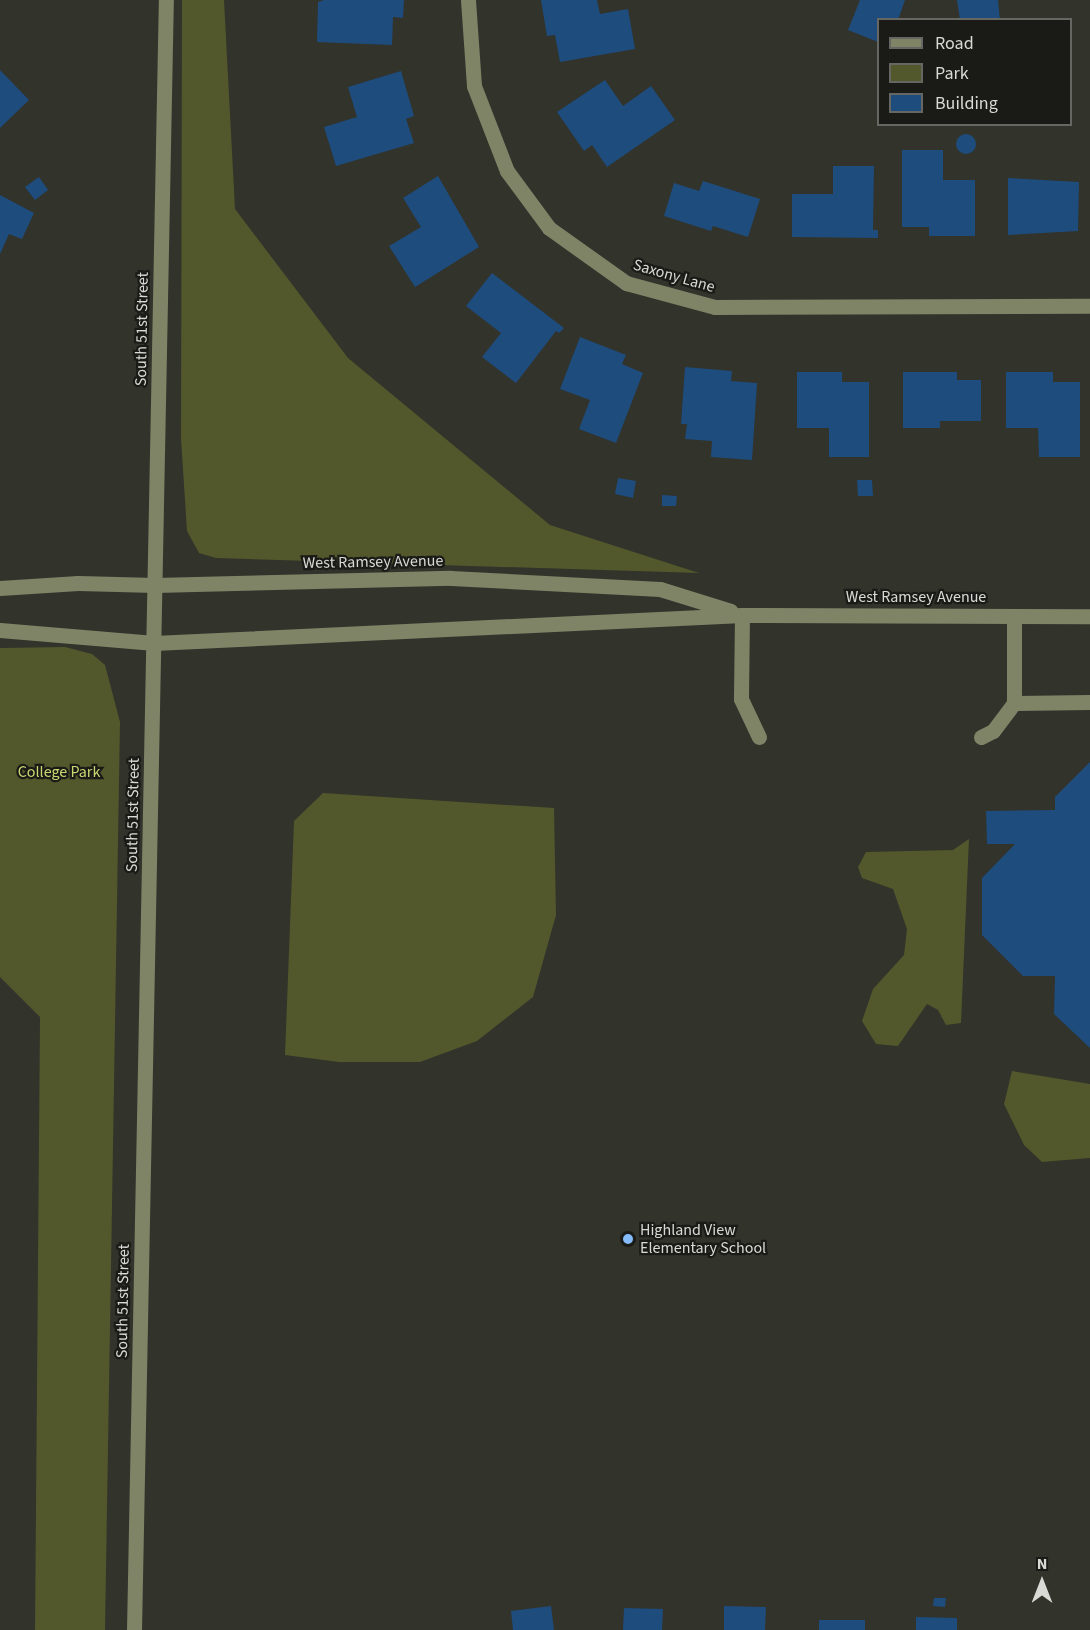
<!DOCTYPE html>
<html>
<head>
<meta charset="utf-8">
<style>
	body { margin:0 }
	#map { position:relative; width:1090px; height:1630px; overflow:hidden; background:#32332b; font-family:"Source Sans 3",sans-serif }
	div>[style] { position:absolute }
	.green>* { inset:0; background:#52582b }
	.building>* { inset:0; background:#1e4c7d }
	.round { border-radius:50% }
	.minor>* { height:15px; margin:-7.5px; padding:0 7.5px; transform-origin:7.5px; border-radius:7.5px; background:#808467 }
	.dots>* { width:16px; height:16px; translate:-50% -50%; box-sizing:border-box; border:3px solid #1a1a17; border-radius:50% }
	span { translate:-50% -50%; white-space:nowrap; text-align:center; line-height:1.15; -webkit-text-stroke:4.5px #1a1a17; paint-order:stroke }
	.street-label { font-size:16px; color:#d9dad5 }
	.park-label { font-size:16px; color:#cad771 }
	.poi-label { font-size:16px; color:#d9dad5 }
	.left { translate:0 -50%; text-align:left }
	.legend { position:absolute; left:877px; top:18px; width:195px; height:108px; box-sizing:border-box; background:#1a1a17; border:2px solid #666763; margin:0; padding:8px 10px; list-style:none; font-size:18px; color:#d9dad5 }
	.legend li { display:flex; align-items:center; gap:12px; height:30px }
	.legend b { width:30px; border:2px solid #666763 }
	.north { position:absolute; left:1012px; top:1552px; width:60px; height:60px; -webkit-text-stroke:4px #1a1a17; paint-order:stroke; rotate:0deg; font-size:16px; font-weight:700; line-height:24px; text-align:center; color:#d9dad5 }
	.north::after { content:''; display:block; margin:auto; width:21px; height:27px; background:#d9dad5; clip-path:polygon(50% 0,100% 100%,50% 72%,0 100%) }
</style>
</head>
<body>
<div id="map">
	<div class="green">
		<i style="clip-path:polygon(182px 0,224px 0,235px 209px,348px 358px,550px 525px,699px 573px,216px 558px,199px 553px,187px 531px,181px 439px)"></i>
		<i style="clip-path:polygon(65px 647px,92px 654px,105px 665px,120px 722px,105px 1630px,35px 1630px,40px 1017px,0 977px,0 648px)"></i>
		<i style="clip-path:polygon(323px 793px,554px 808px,556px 915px,533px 997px,477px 1041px,420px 1062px,339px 1062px,285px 1055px,294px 821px)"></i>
		<i style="clip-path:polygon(969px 839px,961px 1023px,946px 1025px,938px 1010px,927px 1004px,898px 1046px,876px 1044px,862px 1021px,873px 989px,904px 955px,907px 929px,893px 889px,862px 878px,858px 867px,866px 852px,953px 850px)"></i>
		<i style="clip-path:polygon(1012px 1071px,1090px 1084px,1090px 1158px,1042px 1162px,1024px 1145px,1004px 1104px)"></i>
	</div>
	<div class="building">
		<i style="clip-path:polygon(324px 0,404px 0,403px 18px,393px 17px,392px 45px,317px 42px,318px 2px)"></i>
		<i style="clip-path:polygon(541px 0,597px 0,600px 14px,628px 9px,635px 49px,560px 62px,555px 35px,547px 36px)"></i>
		<i style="clip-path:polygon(860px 0,905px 0,898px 20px,878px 20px,878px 42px,848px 30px)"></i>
		<i style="clip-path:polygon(957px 0,998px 0,1000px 20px,960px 20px)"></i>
		<i style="clip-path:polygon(0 70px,29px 100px,0 128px)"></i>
		<i style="clip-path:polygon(401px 71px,414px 116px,406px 119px,414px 143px,336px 166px,324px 127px,357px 117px,348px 87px)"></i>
		<i style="clip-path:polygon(605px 80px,623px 106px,651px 86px,675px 120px,607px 167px,592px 145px,584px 151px,557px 112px)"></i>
		<i class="round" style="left:956px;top:134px;width:20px;height:20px"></i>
		<i style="clip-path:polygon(902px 150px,943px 150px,943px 180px,975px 180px,975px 236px,929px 236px,929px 227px,902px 227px)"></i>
		<i style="clip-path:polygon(833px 166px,874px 166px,873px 230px,878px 230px,878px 238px,792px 237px,792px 194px,833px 194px)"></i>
		<i style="clip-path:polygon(438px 176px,479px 247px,415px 287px,389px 246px,421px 227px,403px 198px)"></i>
		<i style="clip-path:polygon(39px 177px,48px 190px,35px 200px,25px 187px)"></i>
		<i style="clip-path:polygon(1008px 178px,1079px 182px,1078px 231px,1008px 235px)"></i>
		<i style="clip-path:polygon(703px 181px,760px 199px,748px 237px,713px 226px,711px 231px,664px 216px,674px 183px,699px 191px)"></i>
		<i style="clip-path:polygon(0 195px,34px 213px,22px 239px,9px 234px,0 254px)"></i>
		<i style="clip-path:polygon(492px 273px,564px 328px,559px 333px,556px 331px,516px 383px,482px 357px,501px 333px,466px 306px)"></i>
		<i style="clip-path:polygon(580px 337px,626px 355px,622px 364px,643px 373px,616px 443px,579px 429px,590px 400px,560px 389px)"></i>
		<i style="clip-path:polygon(685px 367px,732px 371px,731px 381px,757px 383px,752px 460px,711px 457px,712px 441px,685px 439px,687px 424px,681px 424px)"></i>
		<i style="clip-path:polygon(797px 372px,842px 372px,842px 382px,869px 382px,869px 457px,829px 457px,829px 428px,797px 428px)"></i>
		<i style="clip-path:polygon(903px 372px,957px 372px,957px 380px,981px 380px,981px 421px,940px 421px,940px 428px,903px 428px)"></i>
		<i style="clip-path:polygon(1006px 372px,1053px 372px,1053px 382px,1080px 382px,1080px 457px,1039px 457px,1038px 428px,1006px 428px)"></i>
		<i style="clip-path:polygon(618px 478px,636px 481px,633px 498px,615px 494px)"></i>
		<i style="clip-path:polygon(857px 480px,872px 480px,873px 496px,858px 496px)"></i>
		<i style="clip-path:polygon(662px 495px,677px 496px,676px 506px,662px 506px)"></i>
		<i style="clip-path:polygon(1090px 762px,1090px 1048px,1054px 1014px,1055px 976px,1023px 976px,982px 935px,982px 878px,1015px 844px,987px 844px,986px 811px,1055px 810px,1055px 797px)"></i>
		<i style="clip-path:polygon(934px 1598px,946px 1598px,945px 1607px,933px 1606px)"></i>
		<i style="clip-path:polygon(551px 1606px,554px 1630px,513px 1630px,511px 1611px)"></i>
		<i style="clip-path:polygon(724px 1606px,766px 1607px,765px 1630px,724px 1630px)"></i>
		<i style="clip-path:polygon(624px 1608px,663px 1609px,662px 1630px,623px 1630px)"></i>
		<i style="clip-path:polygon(916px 1617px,957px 1618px,957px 1630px,916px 1630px)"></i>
		<i style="clip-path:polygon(819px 1620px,865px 1620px,865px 1630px,819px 1630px)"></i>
	</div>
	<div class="minor">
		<i style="left:468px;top:0;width:86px;rotate:86deg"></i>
		<i style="left:474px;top:86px;width:91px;rotate:68.8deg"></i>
		<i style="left:507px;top:171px;width:71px;rotate:53.6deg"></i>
		<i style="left:549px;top:228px;width:95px;rotate:35.5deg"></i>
		<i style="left:626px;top:283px;width:92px;rotate:15.1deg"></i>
		<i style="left:715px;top:307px;width:375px;rotate:-0.2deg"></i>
		<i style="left:0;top:588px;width:78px;rotate:-3.7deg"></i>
		<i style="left:78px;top:583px;width:77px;rotate:1.5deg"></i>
		<i style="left:155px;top:585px;width:296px;rotate:-1.4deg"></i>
		<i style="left:451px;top:578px;width:209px;rotate:3deg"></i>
		<i style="left:660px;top:589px;width:74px;rotate:17.2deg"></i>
		<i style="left:742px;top:615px;width:84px;rotate:90.7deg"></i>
		<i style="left:741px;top:699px;width:42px;rotate:64.7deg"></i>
		<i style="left:0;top:630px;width:155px;rotate:4.8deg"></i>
		<i style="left:154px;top:643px;width:589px;rotate:-2.73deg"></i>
		<i style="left:742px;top:615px;width:348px;rotate:0.2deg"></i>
		<i style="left:1014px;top:703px;width:76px;rotate:-0.8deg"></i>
		<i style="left:981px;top:737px;width:13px;rotate:-27deg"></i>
		<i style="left:993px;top:731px;width:35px;rotate:-53deg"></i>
		<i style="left:1014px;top:703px;width:87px;rotate:-90deg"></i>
		<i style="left:134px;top:1630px;width:1630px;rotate:-88.88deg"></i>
	</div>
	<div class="dots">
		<i style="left:628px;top:1239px;background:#85bbfb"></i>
	</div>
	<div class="street-label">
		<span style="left:674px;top:276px;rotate:16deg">Saxony Lane</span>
		<span style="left:142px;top:329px;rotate:-89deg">South 51st Street</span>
		<span style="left:373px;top:562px;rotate:-1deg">West Ramsey Avenue</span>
		<span style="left:916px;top:597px">West Ramsey Avenue</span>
		<span style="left:133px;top:815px;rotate:-89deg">South 51st Street</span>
		<span style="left:123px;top:1301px;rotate:-89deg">South 51st Street</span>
	</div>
	<div class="park-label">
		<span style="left:59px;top:772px">College Park</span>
	</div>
	<div class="poi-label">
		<span class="left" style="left:640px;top:1239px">Highland View<br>Elementary School</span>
	</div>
	<ul class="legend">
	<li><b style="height:8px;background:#808467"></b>Road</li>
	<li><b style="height:16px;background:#52582b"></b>Park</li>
	<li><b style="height:16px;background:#1e4c7d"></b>Building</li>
	</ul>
	<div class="north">N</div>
</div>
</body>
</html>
